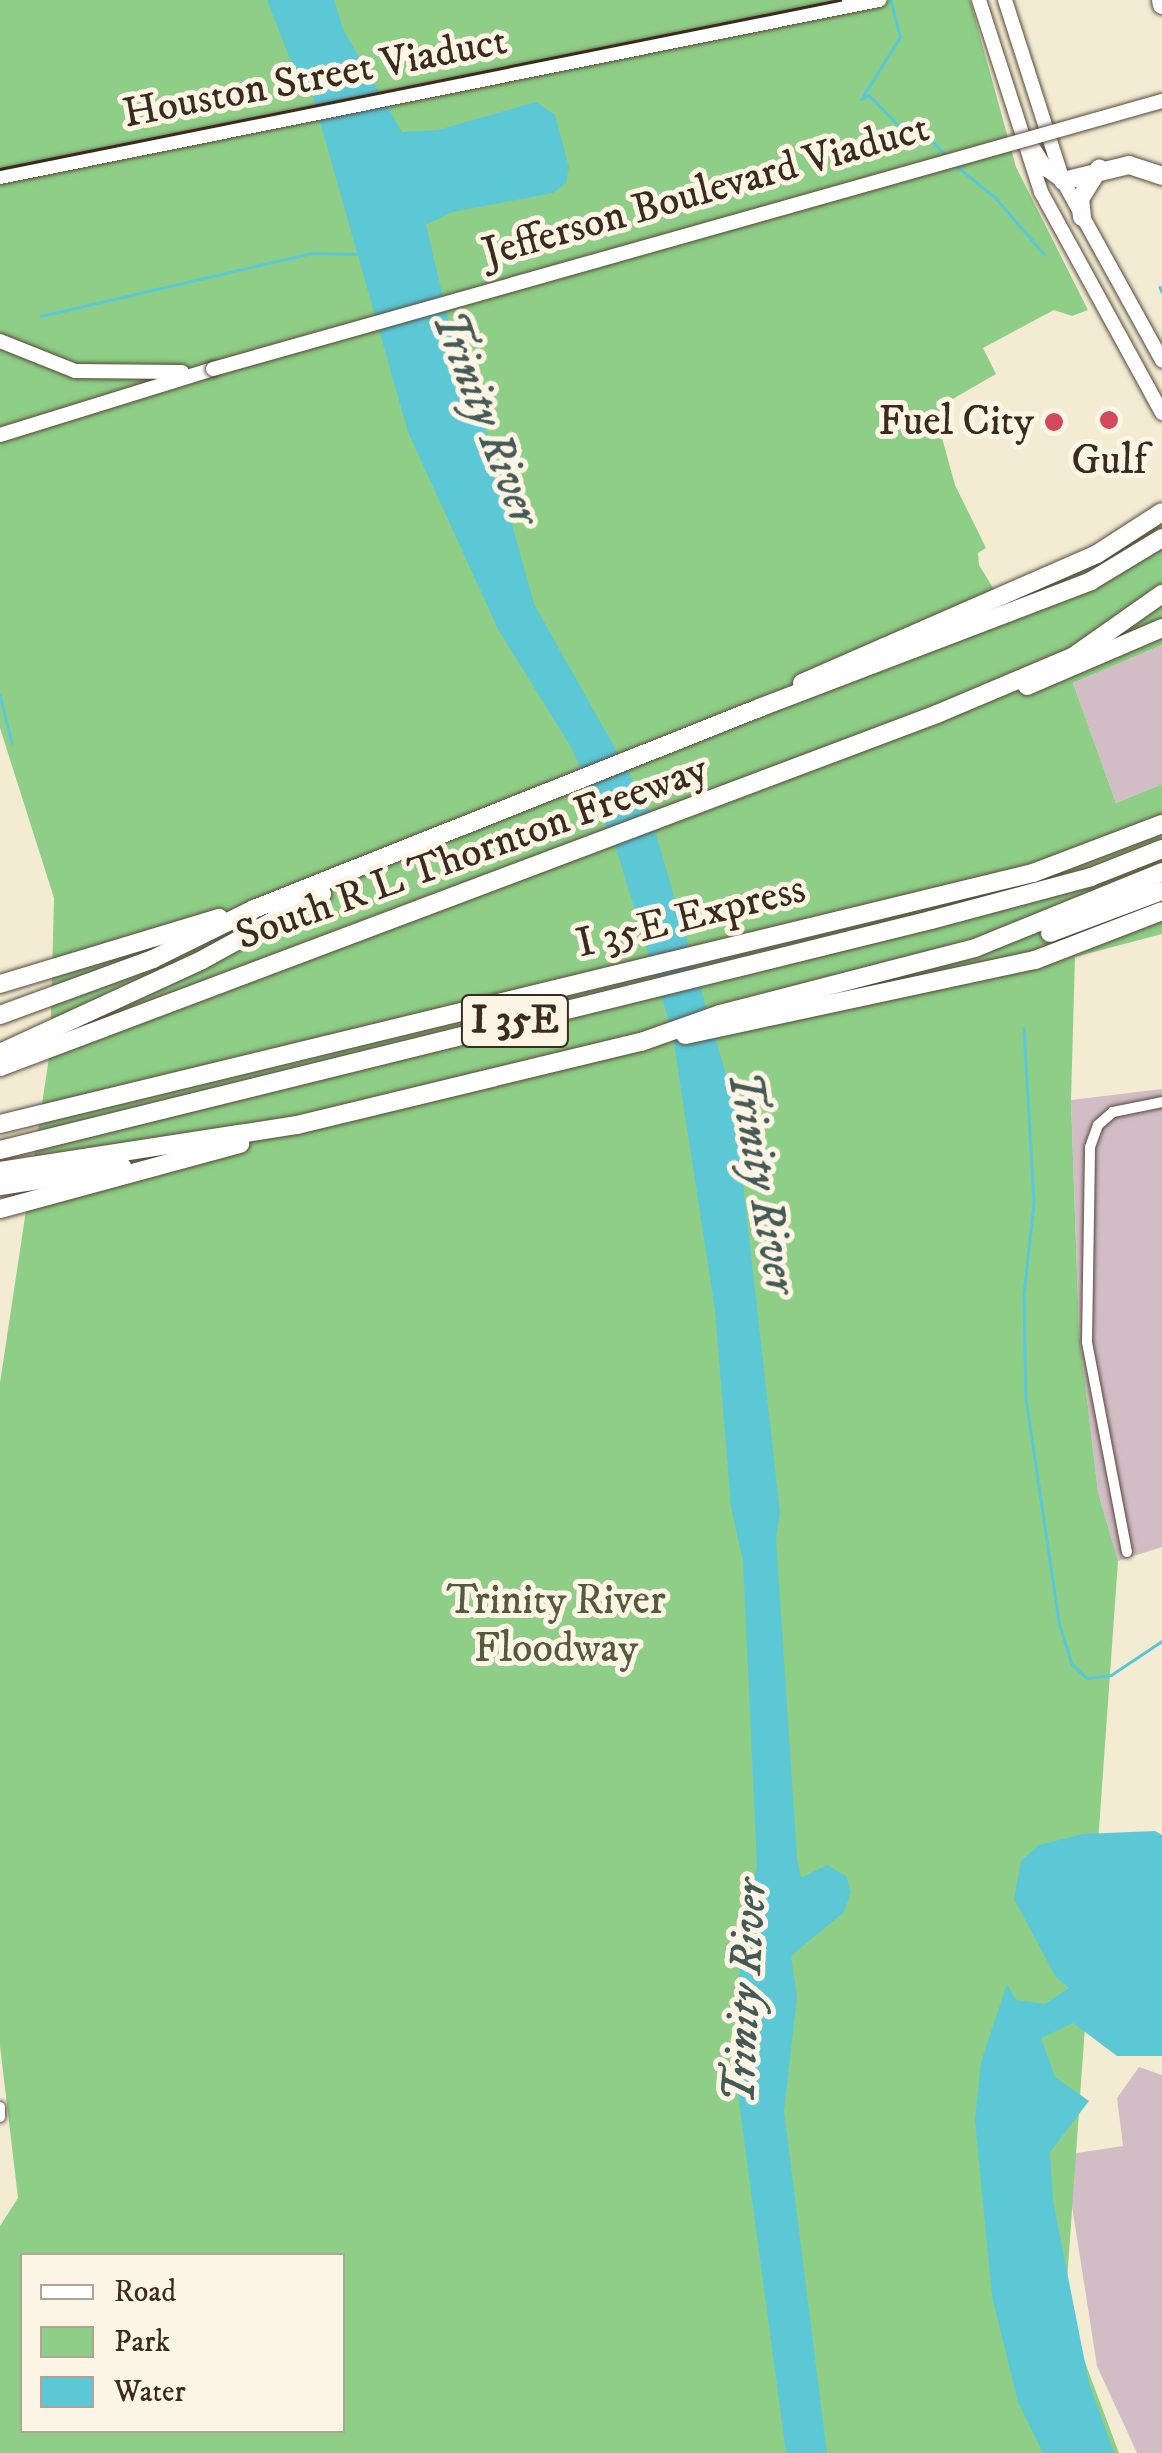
<!DOCTYPE html>
<html>
<head>
<meta charset="utf-8">
<style>
	body { margin:0 }
	#map { position:relative; width:1162px; height:2453px; overflow:hidden; background:#f3ecd3; font-family:"IM FELL DW Pica",serif }
	div>[style] { position:absolute }
	.industrial>* { inset:0; background:#d2bdc7 }
	.green>* { inset:0; background:#8ece86 }
	.water>* { inset:0; background:#5cc8d5 }
	.stream>* { height:2.5px; margin:-1.25px; padding:0 1.25px; transform-origin:1.25px; border-radius:1.25px; background:#5cc8d5 }
	.roads { filter:drop-shadow(0 0 2px #574739) drop-shadow(0 0 2px #574739) }
	.minor>* { height:10px; margin:-5px; padding:0 5px; transform-origin:5px; border-radius:5px; background:#fff }
	.secondary>* { height:14px; margin:-7px; padding:0 7px; transform-origin:7px; border-radius:7px; background:#fff }
	.motorway>* { height:18px; margin:-9px; padding:0 9px; transform-origin:9px; border-radius:9px; background:#fff }
	.tram>* { height:2.5px; margin:-1.25px; padding:0 1.25px; transform-origin:1.25px; border-radius:1.25px; background:#3b2a1e }
	.bridges { filter:drop-shadow(0 0 2px #574739) drop-shadow(0 0 2px #574739) }
	.secondary-bridge>* { height:14px; margin:-7px; padding:0 7px; transform-origin:7px; border-radius:7px; background:#fff }
	.dots>* { width:28px; height:28px; translate:-50% -50%; box-sizing:border-box; border:5px solid #fcf5e5; border-radius:50% }
	span { translate:-50% -50%; white-space:nowrap; text-align:center; line-height:1.15; -webkit-text-stroke:10px #fcf5e5; paint-order:stroke }
	.shield-label span { padding:2px 8px; background:#fcf5e5; border:2px solid; border-radius:8px; -webkit-text-stroke-width:0 }
	.shield-label { font-size:40px; color:#3b2a1e; font-weight:700 }
	.street-label { font-size:42px; color:#3b2a1e }
	.poi-label { font-size:42px; color:#3b2a1e }
	.right { translate:-100% -50%; text-align:right }
	.park-label { font-size:42px; color:#545b3d }
	.water-label { font-size:45px; color:#455955; font-style:italic }
	.legend { position:absolute; left:20px; top:2253px; width:325px; height:180px; box-sizing:border-box; background:#fcf5e5; border:2px solid #afa495; margin:0; padding:12px 18px; list-style:none; font-size:30px; color:#3b2a1e }
	.legend li { display:flex; align-items:center; gap:20px; height:50px }
	.legend b { width:50px; border:2px solid #afa495 }
</style>
</head>
<body>
<div id="map">
	<div class="industrial">
		<i style="clip-path:polygon(1162px 645px,1162px 784px,1116px 803px,1073px 683px)"></i>
		<i style="clip-path:polygon(1162px 1089px,1162px 1547px,1118px 1561px,1098px 1492px,1079px 1332px,1071px 1100px)"></i>
		<i style="clip-path:polygon(1139px 2067px,1162px 2075px,1162px 2453px,1137px 2453px,1097px 2366px,1064px 2155px,1123px 2146px,1117px 2098px)"></i>
	</div>
	<div class="green">
		<i style="clip-path:polygon(evenodd,0 0,970px 0,1016px 167px,1088px 310px,1072px 316px,1054px 310px,983px 348px,996px 374px,944px 404px,936px 416px,955px 485px,986px 548px,978px 553px,979px 565px,995px 591px,1119px 534px,1162px 503px,1162px 645px,1073px 683px,1116px 803px,1162px 784px,1162px 934px,1075px 957px,1071px 1100px,1079px 1332px,1098px 1492px,1118px 1561px,1065px 2309px,1119px 2453px,0 2453px,0 2226px,18px 2198px,0 2046px,0 1383px,50px 1051px,54px 898px,0 728px,0 0,22px 2256px,342px 2256px,342px 2430px,22px 2430px,22px 2256px)"></i>
	</div>
	<div class="water">
		<i style="clip-path:polygon(267px 0,334px 0,343px 29px,402px 132px,438px 130px,536px 102px,555px 115px,569px 167px,566px 183px,553px 193px,452px 212px,426px 225px,457px 356px,476px 394px,534px 604px,648px 807px,734px 1102px,780px 1513px,776px 1538px,797px 1858px,801px 1878px,827px 1865px,846px 1876px,851px 1892px,844px 1912px,791px 1956px,797px 1997px,784px 2111px,827px 2453px,786px 2453px,737px 2087px,740px 1942px,757px 1866px,743px 1561px,731px 1507px,715px 1310px,672px 1031px,615px 845px,571px 747px,498px 629px,408px 432px,313px 97px,297px 77px)"></i>
		<i style="clip-path:polygon(1155px 1831px,1162px 1835px,1162px 2056px,1117px 2056px,1073px 2023px,1041px 2038px,1055px 2077px,1089px 2101px,1050px 2152px,1053px 2201px,1089px 2383px,1114px 2453px,1043px 2453px,1018px 2402px,992px 2296px,975px 2120px,981px 2062px,1007px 1984px,1016px 2000px,1045px 2004px,1069px 1988px,1056px 1977px,1014px 1899px,1021px 1861px,1039px 1845px,1083px 1834px)"></i>
	</div>
	<div class="stream">
		<i style="left:863px;top:96px;width:70px;rotate:-57.9deg"></i>
		<i style="left:900px;top:37px;width:38px;rotate:-105deg"></i>
		<i style="left:861px;top:99px;width:9px;rotate:-27deg"></i>
		<i style="left:869px;top:95px;width:57px;rotate:45.7deg"></i>
		<i style="left:909px;top:136px;width:26px;rotate:16deg"></i>
		<i style="left:934px;top:143px;width:16px;rotate:45deg"></i>
		<i style="left:954px;top:164px;width:54px;rotate:39deg"></i>
		<i style="left:996px;top:198px;width:74px;rotate:49.4deg"></i>
		<i style="left:1160px;top:287px;width:5px;rotate:68deg"></i>
		<i style="left:41px;top:316px;width:277px;rotate:-13.1deg"></i>
		<i style="left:311px;top:253px;width:46px;rotate:1.2deg"></i>
		<i style="left:0;top:695px;width:49px;rotate:76deg"></i>
		<i style="left:1024px;top:1028px;width:176px;rotate:86.7deg"></i>
		<i style="left:1034px;top:1204px;width:92px;rotate:96.3deg"></i>
		<i style="left:1024px;top:1295px;width:103px;rotate:88.9deg"></i>
		<i style="left:1026px;top:1398px;width:226px;rotate:81.6deg"></i>
		<i style="left:1059px;top:1622px;width:44px;rotate:72.8deg"></i>
		<i style="left:1072px;top:1664px;width:21px;rotate:43deg"></i>
		<i style="left:1087px;top:1678px;width:24px;rotate:-7deg"></i>
		<i style="left:1111px;top:1675px;width:61px;rotate:-33.7deg"></i>
	</div>
	<div class="roads">
		<div class="minor">
			<i style="left:1127px;top:1552px;width:214px;rotate:-100.8deg"></i>
			<i style="left:1087px;top:1342px;width:195px;rotate:-89.1deg"></i>
			<i style="left:1090px;top:1147px;width:23px;rotate:-70deg"></i>
			<i style="left:1098px;top:1125px;width:20px;rotate:-41deg"></i>
			<i style="left:1113px;top:1112px;width:50px;rotate:-11.5deg"></i>
			<i style="left:0;top:2107px;width:10px;rotate:90deg"></i>
		</div>
		<div class="secondary">
			<i style="left:979px;top:0;width:202px;rotate:72.1deg"></i>
			<i style="left:1041px;top:192px;width:252px;rotate:61.3deg"></i>
			<i style="left:1005px;top:0;width:190px;rotate:72.2deg"></i>
			<i style="left:1063px;top:181px;width:205px;rotate:61.1deg"></i>
			<i style="left:1029px;top:141px;width:34px;rotate:58deg"></i>
			<i style="left:1047px;top:170px;width:19px;rotate:35deg"></i>
			<i style="left:0;top:177px;width:897px;rotate:-11.39deg"></i>
			<i style="left:0;top:341px;width:81px;rotate:21.8deg"></i>
			<i style="left:75px;top:371px;width:107px;rotate:0.5deg"></i>
			<i style="left:0;top:435px;width:223px;rotate:-17.2deg"></i>
		</div>
		<div class="motorway">
			<i style="left:1161px;top:0;width:5px;rotate:79deg"></i>
			<i style="left:1063px;top:181px;width:68px;rotate:-13.6deg"></i>
			<i style="left:1129px;top:165px;width:35px;rotate:18deg"></i>
			<i style="left:1082px;top:217px;width:18px;rotate:-96deg"></i>
			<i style="left:1080px;top:199px;width:36px;rotate:-58deg"></i>
			<i style="left:802px;top:683px;width:322px;rotate:-23.6deg"></i>
			<i style="left:1097px;top:554px;width:77px;rotate:-32.9deg"></i>
			<i style="left:1027px;top:686px;width:147px;rotate:-23.2deg"></i>
			<i style="left:1050px;top:933px;width:120px;rotate:-20.6deg"></i>
			<i style="left:0;top:984px;width:229px;rotate:-16.8deg"></i>
			<i style="left:0;top:1015px;width:163px;rotate:-20.1deg"></i>
			<i style="left:153px;top:959px;width:113px;rotate:-26.3deg"></i>
			<i style="left:254px;top:909px;width:544px;rotate:-21.7deg"></i>
			<i style="left:759px;top:708px;width:355px;rotate:-20.9deg"></i>
			<i style="left:1091px;top:581px;width:83px;rotate:-31.2deg"></i>
			<i style="left:685px;top:1035px;width:358px;rotate:-12.1deg"></i>
			<i style="left:1035px;top:960px;width:136px;rotate:-21.1deg"></i>
			<i style="left:0;top:1053px;width:222px;rotate:-24.7deg"></i>
			<i style="left:202px;top:960px;width:137px;rotate:-28.8deg"></i>
			<i style="left:0;top:1067px;width:1001px;rotate:-20.64deg"></i>
			<i style="left:937px;top:714px;width:149px;rotate:-22.9deg"></i>
			<i style="left:1074px;top:656px;width:108px;rotate:-35.2deg"></i>
			<i style="left:0;top:1124px;width:1063px;rotate:-13.66deg"></i>
			<i style="left:1033px;top:873px;width:138px;rotate:-20.8deg"></i>
			<i style="left:0;top:1150px;width:959px;rotate:-13.88deg"></i>
			<i style="left:931px;top:920px;width:166px;rotate:-15deg"></i>
			<i style="left:1091px;top:877px;width:76px;rotate:-21.5deg"></i>
			<i style="left:0;top:1171px;width:301px;rotate:-8.8deg"></i>
			<i style="left:297px;top:1125px;width:354px;rotate:-13.6deg"></i>
			<i style="left:641px;top:1042px;width:84px;rotate:-19.5deg"></i>
			<i style="left:720px;top:1014px;width:263px;rotate:-14.5deg"></i>
			<i style="left:975px;top:948px;width:202px;rotate:-22.1deg"></i>
			<i style="left:0;top:1186px;width:124px;rotate:-8.8deg"></i>
			<i style="left:0;top:1209px;width:249px;rotate:-15.2deg"></i>
		</div>
	</div>
	<div class="tram">
		<i style="left:0;top:169px;width:857px;rotate:-11.38deg"></i>
	</div>
	<div class="bridges">
		<div class="secondary-bridge">
			<i style="left:213px;top:369px;width:986px;rotate:-15.77deg"></i>
		</div>
	</div>
	<div class="dots">
		<i style="left:1109px;top:420px;background:#d1495b"></i>
		<i style="left:1054px;top:422px;background:#d1495b"></i>
	</div>
	<div class="shield-label">
		<span style="left:515px;top:1021px">I 35E</span>
	</div>
	<div class="street-label">
		<span style="left:315px;top:78px;rotate:-11deg">Houston Street Viaduct</span>
		<span style="left:706px;top:191px;rotate:-16deg">Jefferson Boulevard Viaduct</span>
		<span style="left:472px;top:853px;rotate:-20deg">South R L Thornton Freeway</span>
		<span style="left:691px;top:917px;rotate:-14deg">I 35E Express</span>
	</div>
	<div class="poi-label">
		<span class="right" style="left:1034px;top:422px">Fuel City</span>
		<span style="left:1109px;top:461px">Gulf</span>
	</div>
	<div class="park-label">
		<span style="left:556px;top:1625px">Trinity River<br>Floodway</span>
	</div>
	<div class="water-label">
		<span style="left:484px;top:418px;rotate:69deg">Trinity River</span>
		<span style="left:760px;top:1182px;rotate:80deg">Trinity River</span>
		<span style="left:747px;top:1992px;rotate:-87deg">Trinity River</span>
	</div>
	<ul class="legend">
	<li><b style="height:12px;background:#fff"></b>Road</li>
	<li><b style="height:28px;background:#8ece86"></b>Park</li>
	<li><b style="height:28px;background:#5cc8d5"></b>Water</li>
	</ul>
</div>
</body>
</html>
